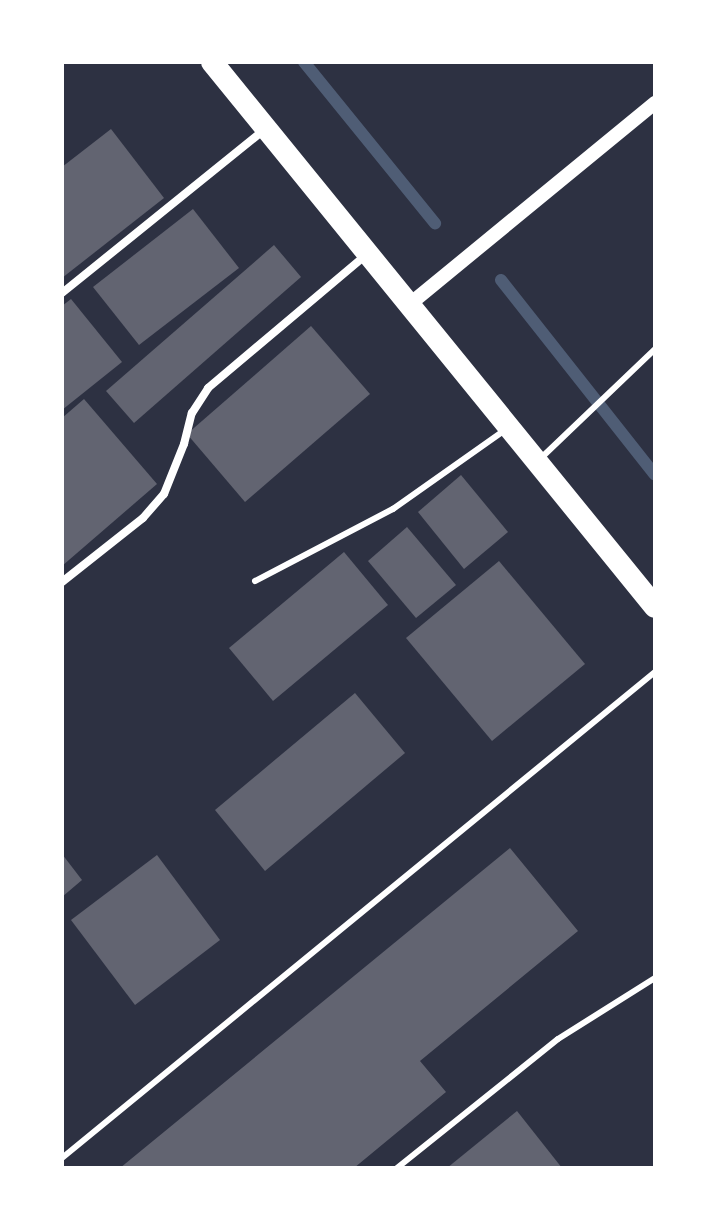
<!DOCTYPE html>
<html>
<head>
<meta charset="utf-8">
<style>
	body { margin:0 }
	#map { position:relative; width:717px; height:1230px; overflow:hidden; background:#2d3142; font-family:"Source Sans 3",sans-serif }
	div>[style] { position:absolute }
	.stream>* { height:12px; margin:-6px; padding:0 6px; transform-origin:6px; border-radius:6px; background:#4f5d75 }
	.building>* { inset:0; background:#626471 }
	.service>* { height:6px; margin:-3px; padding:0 3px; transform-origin:3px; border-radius:3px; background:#fff }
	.minor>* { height:8px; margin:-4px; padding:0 4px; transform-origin:4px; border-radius:4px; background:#fff }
	.tertiary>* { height:14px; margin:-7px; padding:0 7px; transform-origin:7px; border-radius:7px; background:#fff }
	.trunk>* { height:22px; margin:-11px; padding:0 11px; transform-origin:11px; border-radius:11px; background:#fff }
	span { translate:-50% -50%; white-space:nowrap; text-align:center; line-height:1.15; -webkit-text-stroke:8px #fff; paint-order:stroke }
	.frame { position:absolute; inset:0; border:64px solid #fff; pointer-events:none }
</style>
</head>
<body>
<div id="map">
	<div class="stream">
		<i style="left:304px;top:62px;width:208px;rotate:50.9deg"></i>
		<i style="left:501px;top:280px;width:248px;rotate:51.7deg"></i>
	</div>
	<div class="building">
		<i style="clip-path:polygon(111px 129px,164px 198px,62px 278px,62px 167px)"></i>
		<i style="clip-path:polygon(193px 209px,239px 268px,139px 345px,93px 287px)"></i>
		<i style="clip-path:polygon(274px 245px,301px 277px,134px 423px,106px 391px)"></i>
		<i style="clip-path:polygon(71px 299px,122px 362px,62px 410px,62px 306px)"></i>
		<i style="clip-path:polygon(311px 326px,370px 394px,245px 502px,187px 434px)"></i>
		<i style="clip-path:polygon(84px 399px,157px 484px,62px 566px,62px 418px)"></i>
		<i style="clip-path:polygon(461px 475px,508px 532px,464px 569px,418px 512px)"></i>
		<i style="clip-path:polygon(407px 527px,456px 585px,416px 618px,368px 561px)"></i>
		<i style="clip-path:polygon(344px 552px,388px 605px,273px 701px,229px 648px)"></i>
		<i style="clip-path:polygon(499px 561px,585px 664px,492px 741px,406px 638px)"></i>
		<i style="clip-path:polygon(355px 693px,405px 753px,265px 871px,215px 810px)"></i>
		<i style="clip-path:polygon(510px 848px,578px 931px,420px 1061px,446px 1092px,354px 1168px,120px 1168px)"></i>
		<i style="clip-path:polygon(62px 854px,82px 880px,62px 897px)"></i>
		<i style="clip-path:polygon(157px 855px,220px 940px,135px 1005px,71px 920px)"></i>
		<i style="clip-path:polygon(517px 1111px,562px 1168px,447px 1168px)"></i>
	</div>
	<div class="service">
		<i style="left:540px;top:459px;width:159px;rotate:-43.7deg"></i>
		<i style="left:255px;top:581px;width:156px;rotate:-27.6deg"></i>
		<i style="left:393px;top:509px;width:137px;rotate:-35.2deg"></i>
		<i style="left:62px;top:1158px;width:767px;rotate:-39.34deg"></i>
		<i style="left:397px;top:1168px;width:206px;rotate:-38.7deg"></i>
		<i style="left:558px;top:1039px;width:115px;rotate:-32.2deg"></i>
	</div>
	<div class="minor">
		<i style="left:62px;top:293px;width:260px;rotate:-38.9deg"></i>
		<i style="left:62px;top:582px;width:103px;rotate:-38.3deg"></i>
		<i style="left:143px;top:518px;width:32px;rotate:-49deg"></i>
		<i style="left:164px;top:494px;width:54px;rotate:-68.2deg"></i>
		<i style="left:184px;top:444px;width:32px;rotate:-76deg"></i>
		<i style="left:192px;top:413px;width:30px;rotate:-57deg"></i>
		<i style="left:208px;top:388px;width:208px;rotate:-40.1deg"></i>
	</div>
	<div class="tertiary">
		<i style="left:410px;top:304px;width:317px;rotate:-39.4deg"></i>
	</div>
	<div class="trunk">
		<i style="left:212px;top:62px;width:702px;rotate:50.89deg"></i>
	</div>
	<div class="frame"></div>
</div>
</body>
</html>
